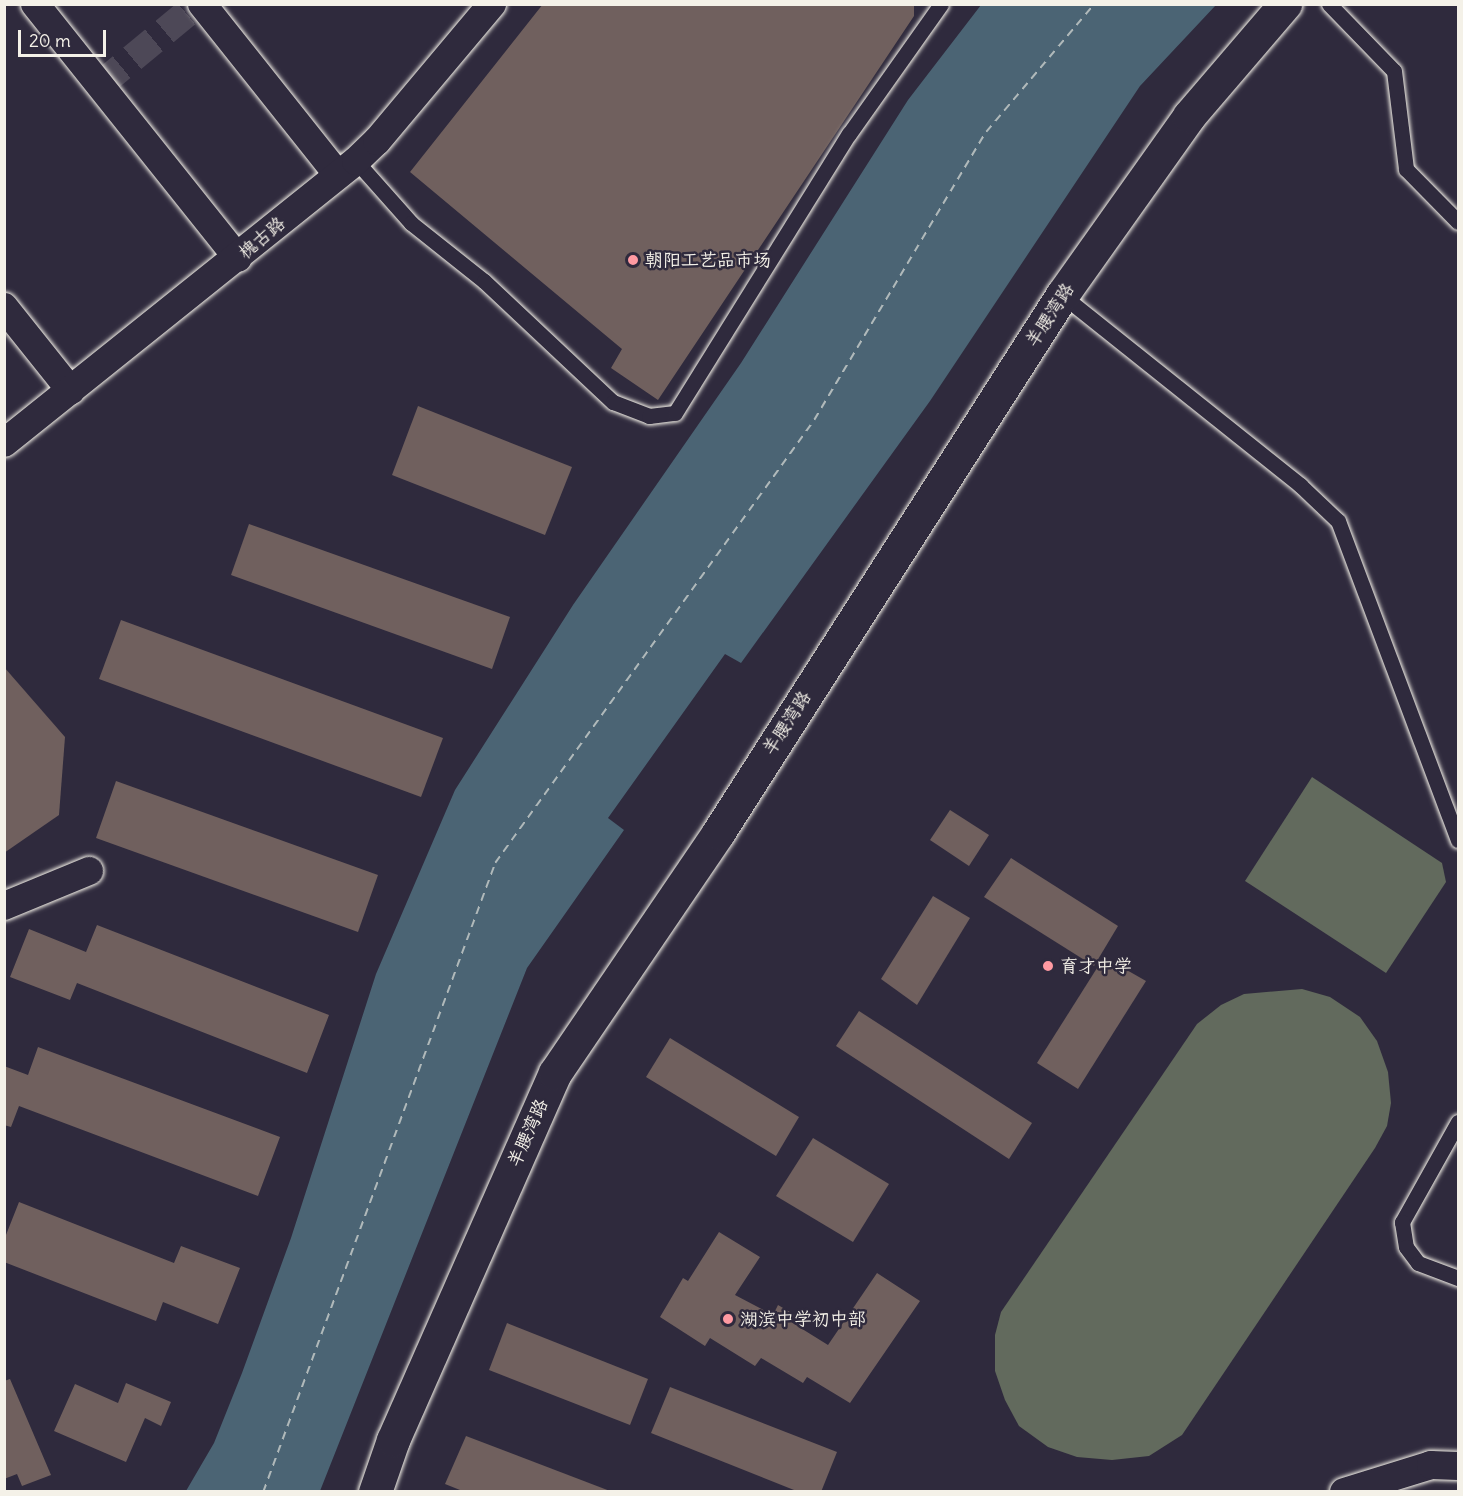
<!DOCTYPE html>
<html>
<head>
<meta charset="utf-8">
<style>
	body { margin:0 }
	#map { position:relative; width:1463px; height:1496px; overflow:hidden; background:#2f2a3d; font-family:Delius,"LXGW WenKai TC",sans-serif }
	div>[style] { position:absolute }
	.green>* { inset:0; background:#626a5d }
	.water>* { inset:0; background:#4b6474 }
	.ferry>* { height:1.5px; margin-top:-0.75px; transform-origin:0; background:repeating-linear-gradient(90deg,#b0b9ba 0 8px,transparent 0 14px) }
	.building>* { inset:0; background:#70605e }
	.street-tunnel>* { height:28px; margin-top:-14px; transform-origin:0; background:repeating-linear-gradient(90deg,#4d4857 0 28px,transparent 0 42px) }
	.roads { filter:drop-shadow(0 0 2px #f4f1e8) drop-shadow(0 0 2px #f4f1e8) }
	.lane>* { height:15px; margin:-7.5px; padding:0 7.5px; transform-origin:7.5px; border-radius:7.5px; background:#2f2a3d }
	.street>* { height:28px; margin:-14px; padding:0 14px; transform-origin:14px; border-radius:14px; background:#2f2a3d }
	.secondary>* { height:33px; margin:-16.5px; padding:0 16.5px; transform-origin:16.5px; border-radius:16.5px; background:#2f2a3d }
	.dots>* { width:16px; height:16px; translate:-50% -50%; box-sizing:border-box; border:3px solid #2f2a3d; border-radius:50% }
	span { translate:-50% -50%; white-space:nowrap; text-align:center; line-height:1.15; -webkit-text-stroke:5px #2f2a3d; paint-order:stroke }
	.street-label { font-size:18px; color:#f4f1e8 }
	.poi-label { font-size:18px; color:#f4f1e8 }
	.left { translate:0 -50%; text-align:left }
	.frame { position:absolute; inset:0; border:6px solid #f4f1e8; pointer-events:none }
	.scale { position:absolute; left:18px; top:30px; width:88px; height:27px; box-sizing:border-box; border:3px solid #f4f1e8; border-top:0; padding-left:8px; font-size:18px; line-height:21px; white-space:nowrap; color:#f4f1e8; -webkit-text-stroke:4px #2f2a3d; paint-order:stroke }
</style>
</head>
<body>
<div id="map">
	<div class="green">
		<i style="clip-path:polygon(1312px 777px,1442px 863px,1446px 882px,1386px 973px,1245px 881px)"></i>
		<i style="clip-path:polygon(1302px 989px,1330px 997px,1360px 1017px,1377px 1041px,1388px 1072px,1391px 1103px,1387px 1126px,1375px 1148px,1182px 1435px,1149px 1456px,1112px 1460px,1077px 1457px,1048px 1447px,1019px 1426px,1005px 1400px,995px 1371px,995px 1335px,1001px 1312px,1197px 1024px,1221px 1005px,1244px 994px)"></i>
	</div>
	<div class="water">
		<i style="clip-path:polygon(981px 5px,1216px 5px,1140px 86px,930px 401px,741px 663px,725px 654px,608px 818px,624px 830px,527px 968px,320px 1491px,186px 1491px,214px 1443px,242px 1373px,291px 1238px,376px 974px,455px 790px,573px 605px,741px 363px,908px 100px)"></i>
	</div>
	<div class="ferry">
		<i style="left:263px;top:1492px;width:670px;rotate:-69.75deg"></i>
		<i style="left:495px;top:863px;width:546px;rotate:-54.24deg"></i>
		<i style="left:814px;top:420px;width:335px;rotate:-59.2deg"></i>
		<i style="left:986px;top:132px;width:167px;rotate:-49.8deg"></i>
	</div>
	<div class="building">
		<i style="clip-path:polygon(543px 4px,914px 4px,914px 16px,658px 400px,611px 368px,622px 349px,410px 172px)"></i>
		<i style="clip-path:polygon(418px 406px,572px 467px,545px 535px,392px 475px)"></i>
		<i style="clip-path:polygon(249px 524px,510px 617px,492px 669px,231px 575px)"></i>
		<i style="clip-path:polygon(121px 620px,443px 738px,421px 797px,99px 679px)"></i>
		<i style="clip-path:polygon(4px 667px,65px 737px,59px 815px,4px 853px)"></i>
		<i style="clip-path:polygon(116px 781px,378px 875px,358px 932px,96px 838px)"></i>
		<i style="clip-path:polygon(950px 810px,989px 835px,969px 866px,930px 840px)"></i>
		<i style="clip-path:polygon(1011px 858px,1118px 926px,1094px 966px,984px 897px)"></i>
		<i style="clip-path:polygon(933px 896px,970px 918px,917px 1005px,881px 979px)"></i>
		<i style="clip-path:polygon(97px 925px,329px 1015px,307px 1073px,77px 983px,70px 1000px,10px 977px,29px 929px,86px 952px)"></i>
		<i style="clip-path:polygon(1104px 957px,1146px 981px,1078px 1089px,1037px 1063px)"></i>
		<i style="clip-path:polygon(859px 1011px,1032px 1123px,1009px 1159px,836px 1046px)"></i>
		<i style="clip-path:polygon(670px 1038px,799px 1117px,776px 1156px,646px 1077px)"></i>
		<i style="clip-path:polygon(38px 1047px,280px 1137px,258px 1196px,19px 1106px,11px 1127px,4px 1125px,4px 1066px,28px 1075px)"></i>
		<i style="clip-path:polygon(813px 1138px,889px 1184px,853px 1242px,776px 1196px)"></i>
		<i style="clip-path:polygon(19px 1202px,174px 1263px,181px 1246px,240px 1268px,218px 1324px,163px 1302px,156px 1321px,4px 1262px,4px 1240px)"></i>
		<i style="clip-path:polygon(719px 1232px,760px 1257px,735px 1295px,773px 1315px,778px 1305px,795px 1315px,791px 1322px,828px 1345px,877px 1273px,920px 1301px,850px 1403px,807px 1377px,803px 1383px,761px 1358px,755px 1366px,710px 1338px,705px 1346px,660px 1317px,683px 1278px,688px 1281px)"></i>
		<i style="clip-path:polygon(507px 1323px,648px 1379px,630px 1425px,489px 1370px)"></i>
		<i style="clip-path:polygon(10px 1379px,51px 1475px,22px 1486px,17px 1474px,4px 1479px,4px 1381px)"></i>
		<i style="clip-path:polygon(126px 1383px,171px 1402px,161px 1426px,145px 1418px,126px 1462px,54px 1431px,75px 1384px,118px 1403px)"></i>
		<i style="clip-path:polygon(670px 1387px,837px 1452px,821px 1492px,799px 1492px,651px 1433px)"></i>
		<i style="clip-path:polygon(466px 1436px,610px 1491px,610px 1492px,465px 1492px,445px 1484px)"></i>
	</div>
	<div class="street-tunnel">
		<i style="left:100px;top:85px;width:127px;rotate:-39.6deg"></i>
	</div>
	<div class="roads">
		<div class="lane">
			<i style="left:1329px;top:4px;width:93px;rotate:45.9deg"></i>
			<i style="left:1394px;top:71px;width:99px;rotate:83deg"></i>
			<i style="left:1406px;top:169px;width:74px;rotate:45.5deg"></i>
			<i style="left:356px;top:161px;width:83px;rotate:48.4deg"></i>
			<i style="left:411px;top:223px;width:93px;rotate:38.5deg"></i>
			<i style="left:484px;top:281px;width:177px;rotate:43.2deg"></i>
			<i style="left:613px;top:402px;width:39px;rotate:21deg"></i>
			<i style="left:649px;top:416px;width:26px;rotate:-7deg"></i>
			<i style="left:675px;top:413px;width:329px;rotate:-58.1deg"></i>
			<i style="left:849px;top:134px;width:159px;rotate:-54.7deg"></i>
			<i style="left:1062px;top:295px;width:305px;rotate:38.6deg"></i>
			<i style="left:1300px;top:485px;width:52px;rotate:43.5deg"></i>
			<i style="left:1338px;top:521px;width:341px;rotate:69.4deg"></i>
			<i style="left:1458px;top:1122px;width:115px;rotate:119.2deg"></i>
			<i style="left:1402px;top:1222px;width:25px;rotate:81deg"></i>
			<i style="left:1406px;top:1247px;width:20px;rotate:53deg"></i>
			<i style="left:1418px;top:1263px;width:43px;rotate:20.6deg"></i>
		</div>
		<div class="street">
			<i style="left:35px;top:4px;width:325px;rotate:51.4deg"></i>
			<i style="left:202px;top:4px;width:218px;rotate:51.5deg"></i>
			<i style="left:4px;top:307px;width:107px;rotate:51.4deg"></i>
			<i style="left:4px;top:443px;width:451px;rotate:-38.7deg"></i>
			<i style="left:356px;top:161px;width:29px;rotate:-44deg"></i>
			<i style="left:377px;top:141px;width:179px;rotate:-50deg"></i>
			<i style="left:4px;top:906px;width:92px;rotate:-22.4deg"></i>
			<i style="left:1344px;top:1492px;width:91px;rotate:-17.2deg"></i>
			<i style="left:1431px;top:1465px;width:27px;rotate:2deg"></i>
		</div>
		<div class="secondary">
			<i style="left:375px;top:1492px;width:55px;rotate:-70.9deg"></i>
			<i style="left:393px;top:1440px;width:401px;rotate:-66.2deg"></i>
			<i style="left:555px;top:1073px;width:290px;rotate:-55.8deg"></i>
			<i style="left:718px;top:833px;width:639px;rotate:-57.4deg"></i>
			<i style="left:1062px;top:295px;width:219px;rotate:-54.6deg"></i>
			<i style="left:1189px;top:116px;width:148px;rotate:-49.4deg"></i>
		</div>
	</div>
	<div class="dots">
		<i style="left:633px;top:260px;background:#ff9aa2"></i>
		<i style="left:1048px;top:966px;background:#ff9aa2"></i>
		<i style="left:728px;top:1319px;background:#ff9aa2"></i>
	</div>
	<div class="street-label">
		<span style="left:262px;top:238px;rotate:-40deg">槐古路</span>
		<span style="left:1050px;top:315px;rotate:-57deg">羊腰湾路</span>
		<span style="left:787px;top:723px;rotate:-57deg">羊腰湾路</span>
		<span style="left:528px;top:1133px;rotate:-66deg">羊腰湾路</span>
	</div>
	<div class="poi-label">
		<span class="left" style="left:645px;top:260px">朝阳工艺品市场</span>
		<span class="left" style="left:1060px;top:966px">育才中学</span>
		<span class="left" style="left:740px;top:1319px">湖滨中学初中部</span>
	</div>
	<div class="frame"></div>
	<div class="scale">20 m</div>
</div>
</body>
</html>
